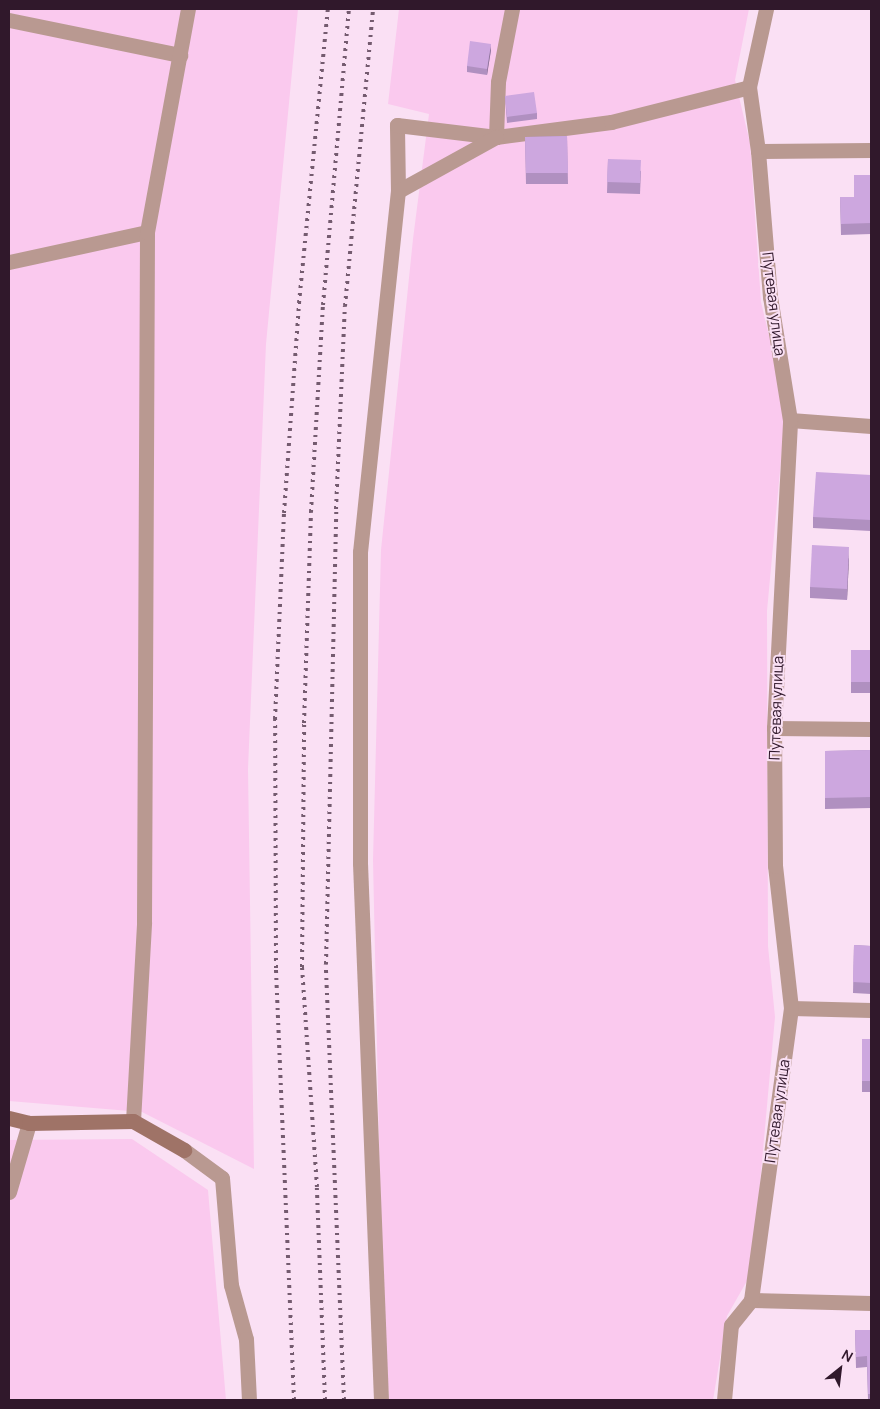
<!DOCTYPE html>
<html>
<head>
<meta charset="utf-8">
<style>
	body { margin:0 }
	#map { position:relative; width:880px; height:1409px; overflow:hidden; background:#fae0f4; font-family:Manrope,sans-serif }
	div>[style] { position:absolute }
	.green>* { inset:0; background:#fac9ee }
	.lane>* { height:15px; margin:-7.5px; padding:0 7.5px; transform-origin:7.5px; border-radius:7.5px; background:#b99991 }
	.street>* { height:15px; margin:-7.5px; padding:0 7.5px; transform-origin:7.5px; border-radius:7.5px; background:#b99991 }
	.secondary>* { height:15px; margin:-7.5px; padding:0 7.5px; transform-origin:7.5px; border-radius:7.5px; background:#9f7367 }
	.rail>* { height:4px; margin-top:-2px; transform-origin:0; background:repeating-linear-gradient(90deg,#745b6f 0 2.5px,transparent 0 7.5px) }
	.wall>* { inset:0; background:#b090c0 }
	.shaded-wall>* { inset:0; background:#90759c }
	.building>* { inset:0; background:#cda7df }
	span { translate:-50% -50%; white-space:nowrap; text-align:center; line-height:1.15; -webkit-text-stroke:4px #fae0f4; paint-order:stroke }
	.street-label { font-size:15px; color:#30182b }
	.frame { position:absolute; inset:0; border:10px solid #30182b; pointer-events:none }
	.north { position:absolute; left:815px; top:1344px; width:50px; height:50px; -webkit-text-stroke:4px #fae0f4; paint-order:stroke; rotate:29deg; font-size:14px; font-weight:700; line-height:20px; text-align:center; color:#30182b }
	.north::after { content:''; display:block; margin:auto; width:18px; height:22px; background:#30182b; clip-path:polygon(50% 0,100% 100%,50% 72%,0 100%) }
</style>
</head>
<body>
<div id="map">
	<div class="green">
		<i style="clip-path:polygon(9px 9px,298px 9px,266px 344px,248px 769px,254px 1169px,142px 1112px,9px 1101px)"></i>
		<i style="clip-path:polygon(399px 9px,749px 9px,735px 80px,750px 143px,761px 302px,786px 406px,767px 611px,768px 946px,775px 1017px,752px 1272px,727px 1316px,713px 1400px,389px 1400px,382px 1281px,373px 860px,381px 550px,413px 239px,429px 114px,388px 104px)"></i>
		<i style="clip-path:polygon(132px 1139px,208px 1190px,226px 1400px,9px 1400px,9px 1140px)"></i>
	</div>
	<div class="lane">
		<i style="left:512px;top:9px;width:74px;rotate:100.9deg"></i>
		<i style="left:498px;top:82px;width:55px;rotate:92.1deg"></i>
		<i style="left:496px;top:137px;width:116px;rotate:-7.4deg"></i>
		<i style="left:611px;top:122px;width:142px;rotate:-14.2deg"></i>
		<i style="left:184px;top:1150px;width:47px;rotate:36.4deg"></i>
		<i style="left:222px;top:1178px;width:107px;rotate:85.2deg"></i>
		<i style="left:231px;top:1285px;width:56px;rotate:74.5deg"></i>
		<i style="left:246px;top:1339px;width:61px;rotate:87.2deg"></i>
		<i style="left:9px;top:1192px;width:72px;rotate:-73.8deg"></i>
		<i style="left:381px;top:1400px;width:537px;rotate:-92.24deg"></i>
		<i style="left:360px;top:863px;width:311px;rotate:-90deg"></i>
		<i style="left:360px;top:552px;width:363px;rotate:-84deg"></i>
		<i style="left:398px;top:191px;width:66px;rotate:-90.9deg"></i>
		<i style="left:397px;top:125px;width:100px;rotate:6.9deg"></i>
		<i style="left:496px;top:137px;width:112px;rotate:151.1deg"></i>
	</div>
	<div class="street">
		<i style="left:9px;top:20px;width:175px;rotate:11.6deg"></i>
		<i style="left:758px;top:151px;width:113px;rotate:-0.5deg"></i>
		<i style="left:9px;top:262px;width:141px;rotate:-12.3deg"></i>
		<i style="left:790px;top:420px;width:81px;rotate:4.2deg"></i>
		<i style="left:774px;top:728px;width:97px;rotate:0.6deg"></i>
		<i style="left:791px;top:1008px;width:80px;rotate:1.4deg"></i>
		<i style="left:133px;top:1121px;width:199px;rotate:-86.8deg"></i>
		<i style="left:144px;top:922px;width:690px;rotate:-89.75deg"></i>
		<i style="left:147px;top:232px;width:227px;rotate:-79.6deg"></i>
		<i style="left:751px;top:1300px;width:120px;rotate:1.4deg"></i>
		<i style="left:724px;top:1400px;width:75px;rotate:-84.7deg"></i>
		<i style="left:731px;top:1325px;width:32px;rotate:-51deg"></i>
		<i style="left:751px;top:1300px;width:295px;rotate:-82.2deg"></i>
		<i style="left:791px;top:1008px;width:143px;rotate:-96.4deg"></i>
		<i style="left:775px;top:866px;width:138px;rotate:-90.4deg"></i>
		<i style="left:774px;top:728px;width:308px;rotate:-87deg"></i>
		<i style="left:790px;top:420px;width:125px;rotate:-99.2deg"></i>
		<i style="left:770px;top:297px;width:146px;rotate:-94.7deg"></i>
		<i style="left:758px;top:151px;width:65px;rotate:-98deg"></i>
		<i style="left:749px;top:87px;width:80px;rotate:-77.7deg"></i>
	</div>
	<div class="secondary">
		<i style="left:9px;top:1118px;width:21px;rotate:14deg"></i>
		<i style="left:29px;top:1123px;width:104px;rotate:-1.1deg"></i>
		<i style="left:133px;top:1121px;width:59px;rotate:29.6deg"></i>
	</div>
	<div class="rail">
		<i style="left:294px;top:1400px;width:432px;rotate:-92.4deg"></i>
		<i style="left:276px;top:968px;width:249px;rotate:-90.2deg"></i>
		<i style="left:275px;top:719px;width:206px;rotate:-87.5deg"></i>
		<i style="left:284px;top:513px;width:211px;rotate:-85.9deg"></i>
		<i style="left:299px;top:303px;width:295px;rotate:-84.4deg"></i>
		<i style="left:325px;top:1400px;width:213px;rotate:-92.2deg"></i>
		<i style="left:317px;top:1187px;width:221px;rotate:-93.9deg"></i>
		<i style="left:302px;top:967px;width:244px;rotate:-89.5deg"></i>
		<i style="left:304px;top:723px;width:211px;rotate:-88.1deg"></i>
		<i style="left:311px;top:512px;width:207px;rotate:-86.7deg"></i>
		<i style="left:323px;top:305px;width:297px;rotate:-85deg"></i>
		<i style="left:344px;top:1400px;width:436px;rotate:-92.4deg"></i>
		<i style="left:326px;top:964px;width:455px;rotate:-88.7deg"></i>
		<i style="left:336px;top:509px;width:203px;rotate:-87.5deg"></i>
		<i style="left:345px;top:306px;width:298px;rotate:-84.6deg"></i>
	</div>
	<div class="wall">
		<i style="clip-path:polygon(491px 50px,487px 75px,467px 72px,467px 66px)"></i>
		<i style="clip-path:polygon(505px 96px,537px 113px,537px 119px,507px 123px)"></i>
		<i style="clip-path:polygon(567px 136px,568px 184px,526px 184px,525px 137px)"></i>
		<i style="clip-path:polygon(608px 159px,641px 171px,640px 194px,607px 193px)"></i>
		<i style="clip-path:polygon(871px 175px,871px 234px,841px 235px,840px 197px,854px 197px)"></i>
		<i style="clip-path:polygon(871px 475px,871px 531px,813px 528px,813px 517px)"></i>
		<i style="clip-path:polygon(849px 558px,847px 600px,810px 598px,810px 587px)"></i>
		<i style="clip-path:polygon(851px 650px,871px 650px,871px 693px,851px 693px)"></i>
		<i style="clip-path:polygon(871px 750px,871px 808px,825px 809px,825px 751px)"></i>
		<i style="clip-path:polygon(854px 945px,871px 946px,871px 994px,853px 993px)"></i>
		<i style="clip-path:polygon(862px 1039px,871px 1039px,871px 1092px,862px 1092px)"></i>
		<i style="clip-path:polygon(855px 1330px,871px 1330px,871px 1400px,868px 1400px,867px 1367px,856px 1368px)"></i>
	</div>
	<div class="shaded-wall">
		<i style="clip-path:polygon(491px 44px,491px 50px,487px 75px,487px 69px)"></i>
		<i style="clip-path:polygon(849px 547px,849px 558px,847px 600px,847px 589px)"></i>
	</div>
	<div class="building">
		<i style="clip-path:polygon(470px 41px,491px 44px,487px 69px,467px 66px)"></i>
		<i style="clip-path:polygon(534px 92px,537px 113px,507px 117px,505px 96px)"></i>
		<i style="clip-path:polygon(567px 136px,568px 173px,526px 173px,525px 137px)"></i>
		<i style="clip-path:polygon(608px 159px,641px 160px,640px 183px,607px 182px)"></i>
		<i style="clip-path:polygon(854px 175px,871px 175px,871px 223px,841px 224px,840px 197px,854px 197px)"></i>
		<i style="clip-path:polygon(816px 472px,871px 475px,871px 520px,813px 517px)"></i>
		<i style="clip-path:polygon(812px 545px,849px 547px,847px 589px,810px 587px)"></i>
		<i style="clip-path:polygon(851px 650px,871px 650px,871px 682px,851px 682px)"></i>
		<i style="clip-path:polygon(871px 750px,871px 797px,825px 798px,825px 751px)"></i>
		<i style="clip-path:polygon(854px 945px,871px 946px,871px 983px,853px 982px)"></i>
		<i style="clip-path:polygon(862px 1039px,871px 1039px,871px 1081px,862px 1081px)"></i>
		<i style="clip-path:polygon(855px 1330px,871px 1330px,871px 1394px,868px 1394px,867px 1356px,856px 1357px)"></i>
	</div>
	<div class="street-label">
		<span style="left:774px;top:304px;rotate:83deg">Путевая улица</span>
		<span style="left:776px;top:708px;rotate:-88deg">Путевая улица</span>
		<span style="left:777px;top:1111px;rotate:-82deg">Путевая улица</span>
	</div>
	<div class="frame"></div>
	<div class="north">N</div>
</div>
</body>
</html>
